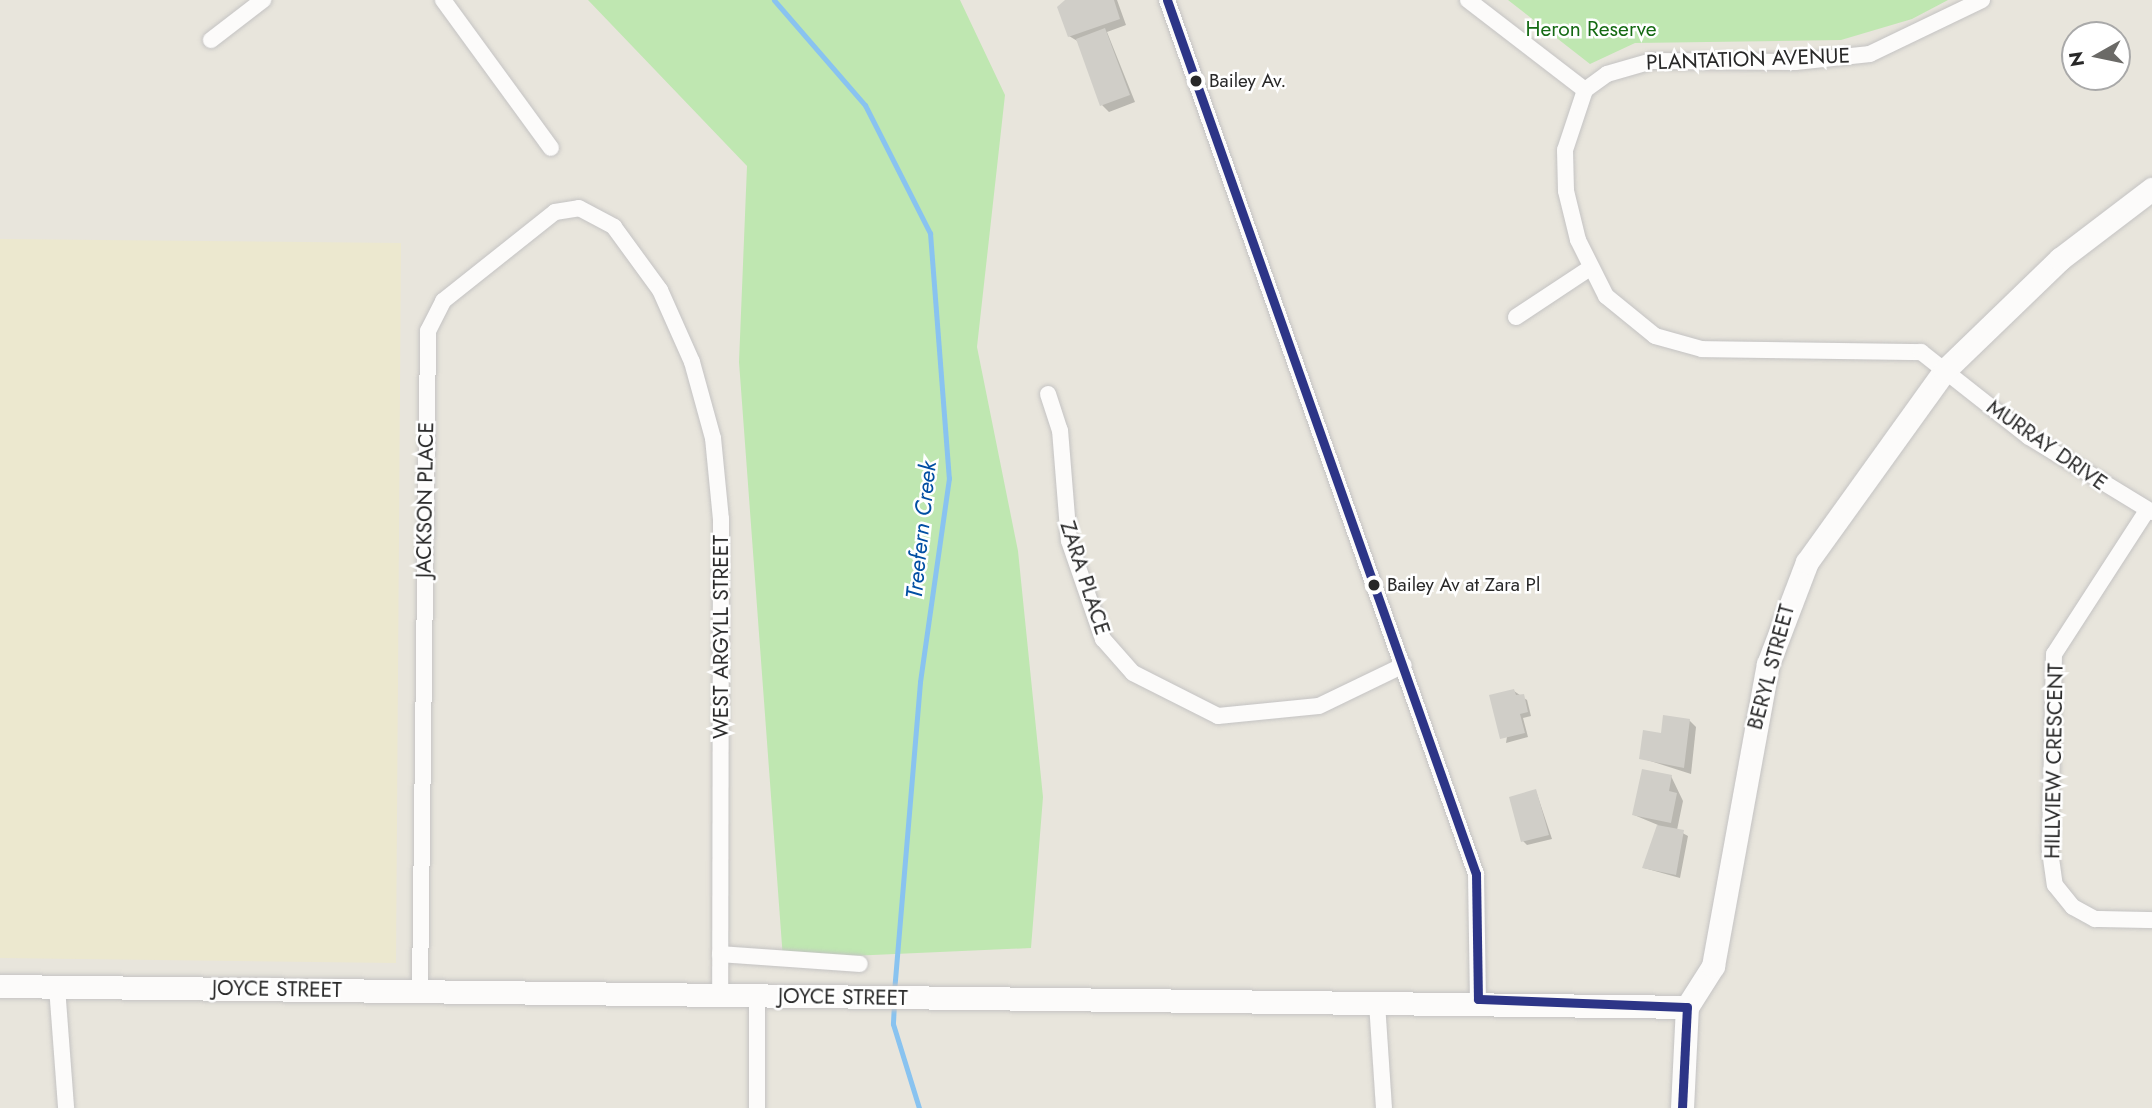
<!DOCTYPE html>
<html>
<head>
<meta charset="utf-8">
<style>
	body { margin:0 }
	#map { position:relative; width:2152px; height:1108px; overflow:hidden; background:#e8e5dc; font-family:Jost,sans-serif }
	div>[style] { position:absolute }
	.education>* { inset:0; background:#ece8cf }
	.green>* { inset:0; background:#bfe7b1 }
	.shadow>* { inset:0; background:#0003 }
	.stream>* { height:5px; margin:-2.5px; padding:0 2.5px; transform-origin:2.5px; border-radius:2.5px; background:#89c3f0 }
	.building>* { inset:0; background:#d0cec8 }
	.roads { filter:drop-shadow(0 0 2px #c4c3c3) drop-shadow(0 0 2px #c4c3c3) }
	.street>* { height:16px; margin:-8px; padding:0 8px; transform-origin:8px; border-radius:8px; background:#fcfbfa }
	.secondary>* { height:23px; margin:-11.5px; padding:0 11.5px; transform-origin:11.5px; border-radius:11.5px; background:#fcfbfa }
	.bus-1>* { height:9px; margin:-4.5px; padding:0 4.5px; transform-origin:4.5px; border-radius:4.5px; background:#2d3587 }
	.dots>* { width:19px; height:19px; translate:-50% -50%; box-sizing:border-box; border:4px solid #fff; border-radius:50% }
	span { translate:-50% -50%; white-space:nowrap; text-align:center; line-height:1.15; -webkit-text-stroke:5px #fff; paint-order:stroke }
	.bus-label { font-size:19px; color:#282828 }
	.left { translate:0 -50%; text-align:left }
	.park-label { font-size:21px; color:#156a13 }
	.street-label { font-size:21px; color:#282828 }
	.water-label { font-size:23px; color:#014ea3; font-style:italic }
	.north { position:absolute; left:2061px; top:21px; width:70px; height:70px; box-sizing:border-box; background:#fff; border:2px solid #a9a9a9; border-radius:50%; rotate:261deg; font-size:19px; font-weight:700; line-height:28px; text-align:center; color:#282828 }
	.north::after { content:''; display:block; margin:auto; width:24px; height:32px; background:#6b6a67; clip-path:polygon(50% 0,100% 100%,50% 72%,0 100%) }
</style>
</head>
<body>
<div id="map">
	<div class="education">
		<i style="clip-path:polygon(0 239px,401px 243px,396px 963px,0 958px)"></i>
	</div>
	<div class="green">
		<i style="clip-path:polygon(588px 0,960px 0,1005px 95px,977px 347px,1018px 551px,1043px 797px,1031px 948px,783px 959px,739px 362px,747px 166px)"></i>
		<i style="clip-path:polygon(1508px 0,1948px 0,1912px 19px,1841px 40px,1635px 43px,1590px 64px)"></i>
	</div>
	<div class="shadow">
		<i style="clip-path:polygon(1067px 0,1117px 0,1126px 25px,1107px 32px,1135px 102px,1109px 112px,1102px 105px,1079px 42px,1069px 36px)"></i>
		<i style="clip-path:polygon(1514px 691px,1527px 700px,1531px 716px,1523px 718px,1528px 737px,1506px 743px)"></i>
		<i style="clip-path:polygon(1689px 720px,1696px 727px,1691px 774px,1641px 758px,1662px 735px)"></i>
		<i style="clip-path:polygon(1671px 776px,1683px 801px,1677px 830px,1688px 836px,1680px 878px,1644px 868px,1658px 825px,1634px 815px)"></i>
		<i style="clip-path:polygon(1536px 791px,1552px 839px,1527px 845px,1523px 841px)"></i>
	</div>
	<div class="stream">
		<i style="left:774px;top:0;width:139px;rotate:49.1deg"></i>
		<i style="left:865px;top:105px;width:144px;rotate:63.1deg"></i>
		<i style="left:930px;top:233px;width:246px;rotate:85.6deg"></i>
		<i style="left:949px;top:478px;width:206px;rotate:98.1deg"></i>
		<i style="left:920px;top:682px;width:309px;rotate:94.8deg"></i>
		<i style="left:894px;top:1003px;width:21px;rotate:93deg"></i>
		<i style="left:893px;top:1024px;width:88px;rotate:72.8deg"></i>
	</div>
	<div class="building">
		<i style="clip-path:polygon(1065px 0,1114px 0,1120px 19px,1068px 37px,1057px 7px)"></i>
		<i style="clip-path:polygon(1105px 28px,1130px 95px,1100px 106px,1076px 39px)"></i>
		<i style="clip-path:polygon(1514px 689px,1516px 695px,1524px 694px,1528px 712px,1520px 714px,1525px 733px,1500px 739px,1489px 695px)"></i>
		<i style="clip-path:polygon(1663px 715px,1690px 719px,1684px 768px,1639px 759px,1643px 730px,1661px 733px)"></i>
		<i style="clip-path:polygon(1642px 769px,1672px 775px,1669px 791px,1677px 793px,1671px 823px,1632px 815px)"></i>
		<i style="clip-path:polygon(1536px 789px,1549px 835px,1521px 842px,1509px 797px)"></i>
		<i style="clip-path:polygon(1657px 825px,1684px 830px,1676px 875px,1642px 868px)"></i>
	</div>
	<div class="roads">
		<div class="street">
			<i style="left:443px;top:0;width:183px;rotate:53.9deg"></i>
			<i style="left:1167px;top:0;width:927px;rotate:70.53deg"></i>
			<i style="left:1476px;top:874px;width:125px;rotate:89.1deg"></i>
			<i style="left:1468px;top:0;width:148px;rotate:37.6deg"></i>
			<i style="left:1982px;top:0;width:124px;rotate:154.3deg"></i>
			<i style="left:1870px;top:54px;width:75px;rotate:173.9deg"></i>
			<i style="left:1795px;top:62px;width:143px;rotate:-179.6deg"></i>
			<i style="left:1652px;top:61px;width:47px;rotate:163.9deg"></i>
			<i style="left:1607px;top:74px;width:27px;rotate:144deg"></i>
			<i style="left:1585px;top:90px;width:63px;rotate:108.4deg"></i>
			<i style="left:1565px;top:150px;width:41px;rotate:88.6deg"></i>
			<i style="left:1566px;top:191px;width:50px;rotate:76.2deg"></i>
			<i style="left:1578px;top:240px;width:63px;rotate:63.4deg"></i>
			<i style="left:1606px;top:296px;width:63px;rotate:39.2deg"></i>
			<i style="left:1655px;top:336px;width:49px;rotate:15.5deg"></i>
			<i style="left:1702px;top:349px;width:219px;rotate:0.8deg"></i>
			<i style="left:1921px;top:352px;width:137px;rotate:38.2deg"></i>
			<i style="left:2029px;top:437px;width:144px;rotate:31.4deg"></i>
			<i style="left:211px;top:40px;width:66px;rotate:-37.6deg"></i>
			<i style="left:1516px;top:317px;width:89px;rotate:-33.5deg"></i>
			<i style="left:1048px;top:394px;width:38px;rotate:72deg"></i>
			<i style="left:1060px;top:430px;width:111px;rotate:85.4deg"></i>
			<i style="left:1069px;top:541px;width:104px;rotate:70.9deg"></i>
			<i style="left:1103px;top:639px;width:45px;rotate:48.6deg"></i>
			<i style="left:1133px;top:673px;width:95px;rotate:26.8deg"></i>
			<i style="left:1218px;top:716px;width:101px;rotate:-5.7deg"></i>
			<i style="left:1319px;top:706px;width:94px;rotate:-25.8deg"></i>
			<i style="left:2146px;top:512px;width:169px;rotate:122.9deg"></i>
			<i style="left:2054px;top:654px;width:197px;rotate:91.2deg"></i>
			<i style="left:2050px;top:851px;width:34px;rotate:82deg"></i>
			<i style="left:2055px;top:885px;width:28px;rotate:51deg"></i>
			<i style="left:2073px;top:907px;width:25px;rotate:29deg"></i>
			<i style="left:2095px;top:919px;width:57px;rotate:1deg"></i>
			<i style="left:720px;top:954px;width:140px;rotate:4.1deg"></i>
			<i style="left:57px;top:987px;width:121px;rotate:85.7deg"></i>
			<i style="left:420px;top:990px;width:659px;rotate:-89.3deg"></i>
			<i style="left:428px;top:331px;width:34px;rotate:-63deg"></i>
			<i style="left:443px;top:301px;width:143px;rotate:-38.5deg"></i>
			<i style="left:555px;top:212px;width:24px;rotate:-9deg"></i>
			<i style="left:579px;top:208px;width:40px;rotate:28deg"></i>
			<i style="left:614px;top:227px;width:78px;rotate:53.9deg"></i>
			<i style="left:660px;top:290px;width:79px;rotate:66deg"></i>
			<i style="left:692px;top:362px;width:79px;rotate:74.6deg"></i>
			<i style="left:713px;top:438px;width:81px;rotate:84.4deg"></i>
			<i style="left:721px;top:519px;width:475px;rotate:90.1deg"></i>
			<i style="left:1377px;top:1003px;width:105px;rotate:86.2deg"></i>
			<i style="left:757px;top:1108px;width:112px;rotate:-90deg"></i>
		</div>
		<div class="secondary">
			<i style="left:0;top:986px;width:1687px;rotate:0.71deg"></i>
			<i style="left:1682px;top:1108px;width:101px;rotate:-87.2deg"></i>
			<i style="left:1687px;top:1007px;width:49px;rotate:-57.6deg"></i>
			<i style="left:1713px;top:966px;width:307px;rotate:-79.7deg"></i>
			<i style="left:1768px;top:664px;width:109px;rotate:-69.1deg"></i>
			<i style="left:1807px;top:562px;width:236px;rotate:-54.3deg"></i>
			<i style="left:1945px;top:370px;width:160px;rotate:-44deg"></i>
			<i style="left:2060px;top:259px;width:116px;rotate:-37.3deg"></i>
		</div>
	</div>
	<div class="bus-1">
		<i style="left:1167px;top:0;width:927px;rotate:70.53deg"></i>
		<i style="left:1476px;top:874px;width:125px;rotate:89.1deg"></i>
		<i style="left:1478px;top:999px;width:209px;rotate:2.2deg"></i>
		<i style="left:1682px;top:1108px;width:101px;rotate:-87.2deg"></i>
	</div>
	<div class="dots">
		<i style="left:1196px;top:81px;background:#282828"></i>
		<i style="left:1374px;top:585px;background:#282828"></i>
	</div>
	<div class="bus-label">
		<span class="left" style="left:1209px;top:81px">Bailey Av.</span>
		<span class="left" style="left:1387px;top:585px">Bailey Av at Zara Pl</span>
	</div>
	<div class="park-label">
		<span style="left:1591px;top:29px">Heron Reserve</span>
	</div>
	<div class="street-label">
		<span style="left:1748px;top:59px;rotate:-2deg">PLANTATION AVENUE</span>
		<span style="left:2047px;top:445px;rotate:35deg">MURRAY DRIVE</span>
		<span style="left:425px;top:500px;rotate:-89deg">JACKSON PLACE</span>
		<span style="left:1085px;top:578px;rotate:72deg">ZARA PLACE</span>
		<span style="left:721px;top:637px;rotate:-90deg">WEST ARGYLL STREET</span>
		<span style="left:1771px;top:667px;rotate:-75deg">BERYL STREET</span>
		<span style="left:2054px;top:761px;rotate:-89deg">HILLVIEW CRESCENT</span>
		<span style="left:277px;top:989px;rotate:1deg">JOYCE STREET</span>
		<span style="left:843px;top:997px;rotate:1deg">JOYCE STREET</span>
	</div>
	<div class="water-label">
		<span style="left:921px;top:530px;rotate:-84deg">Treefern Creek</span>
	</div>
	<div class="north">N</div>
</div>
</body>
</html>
